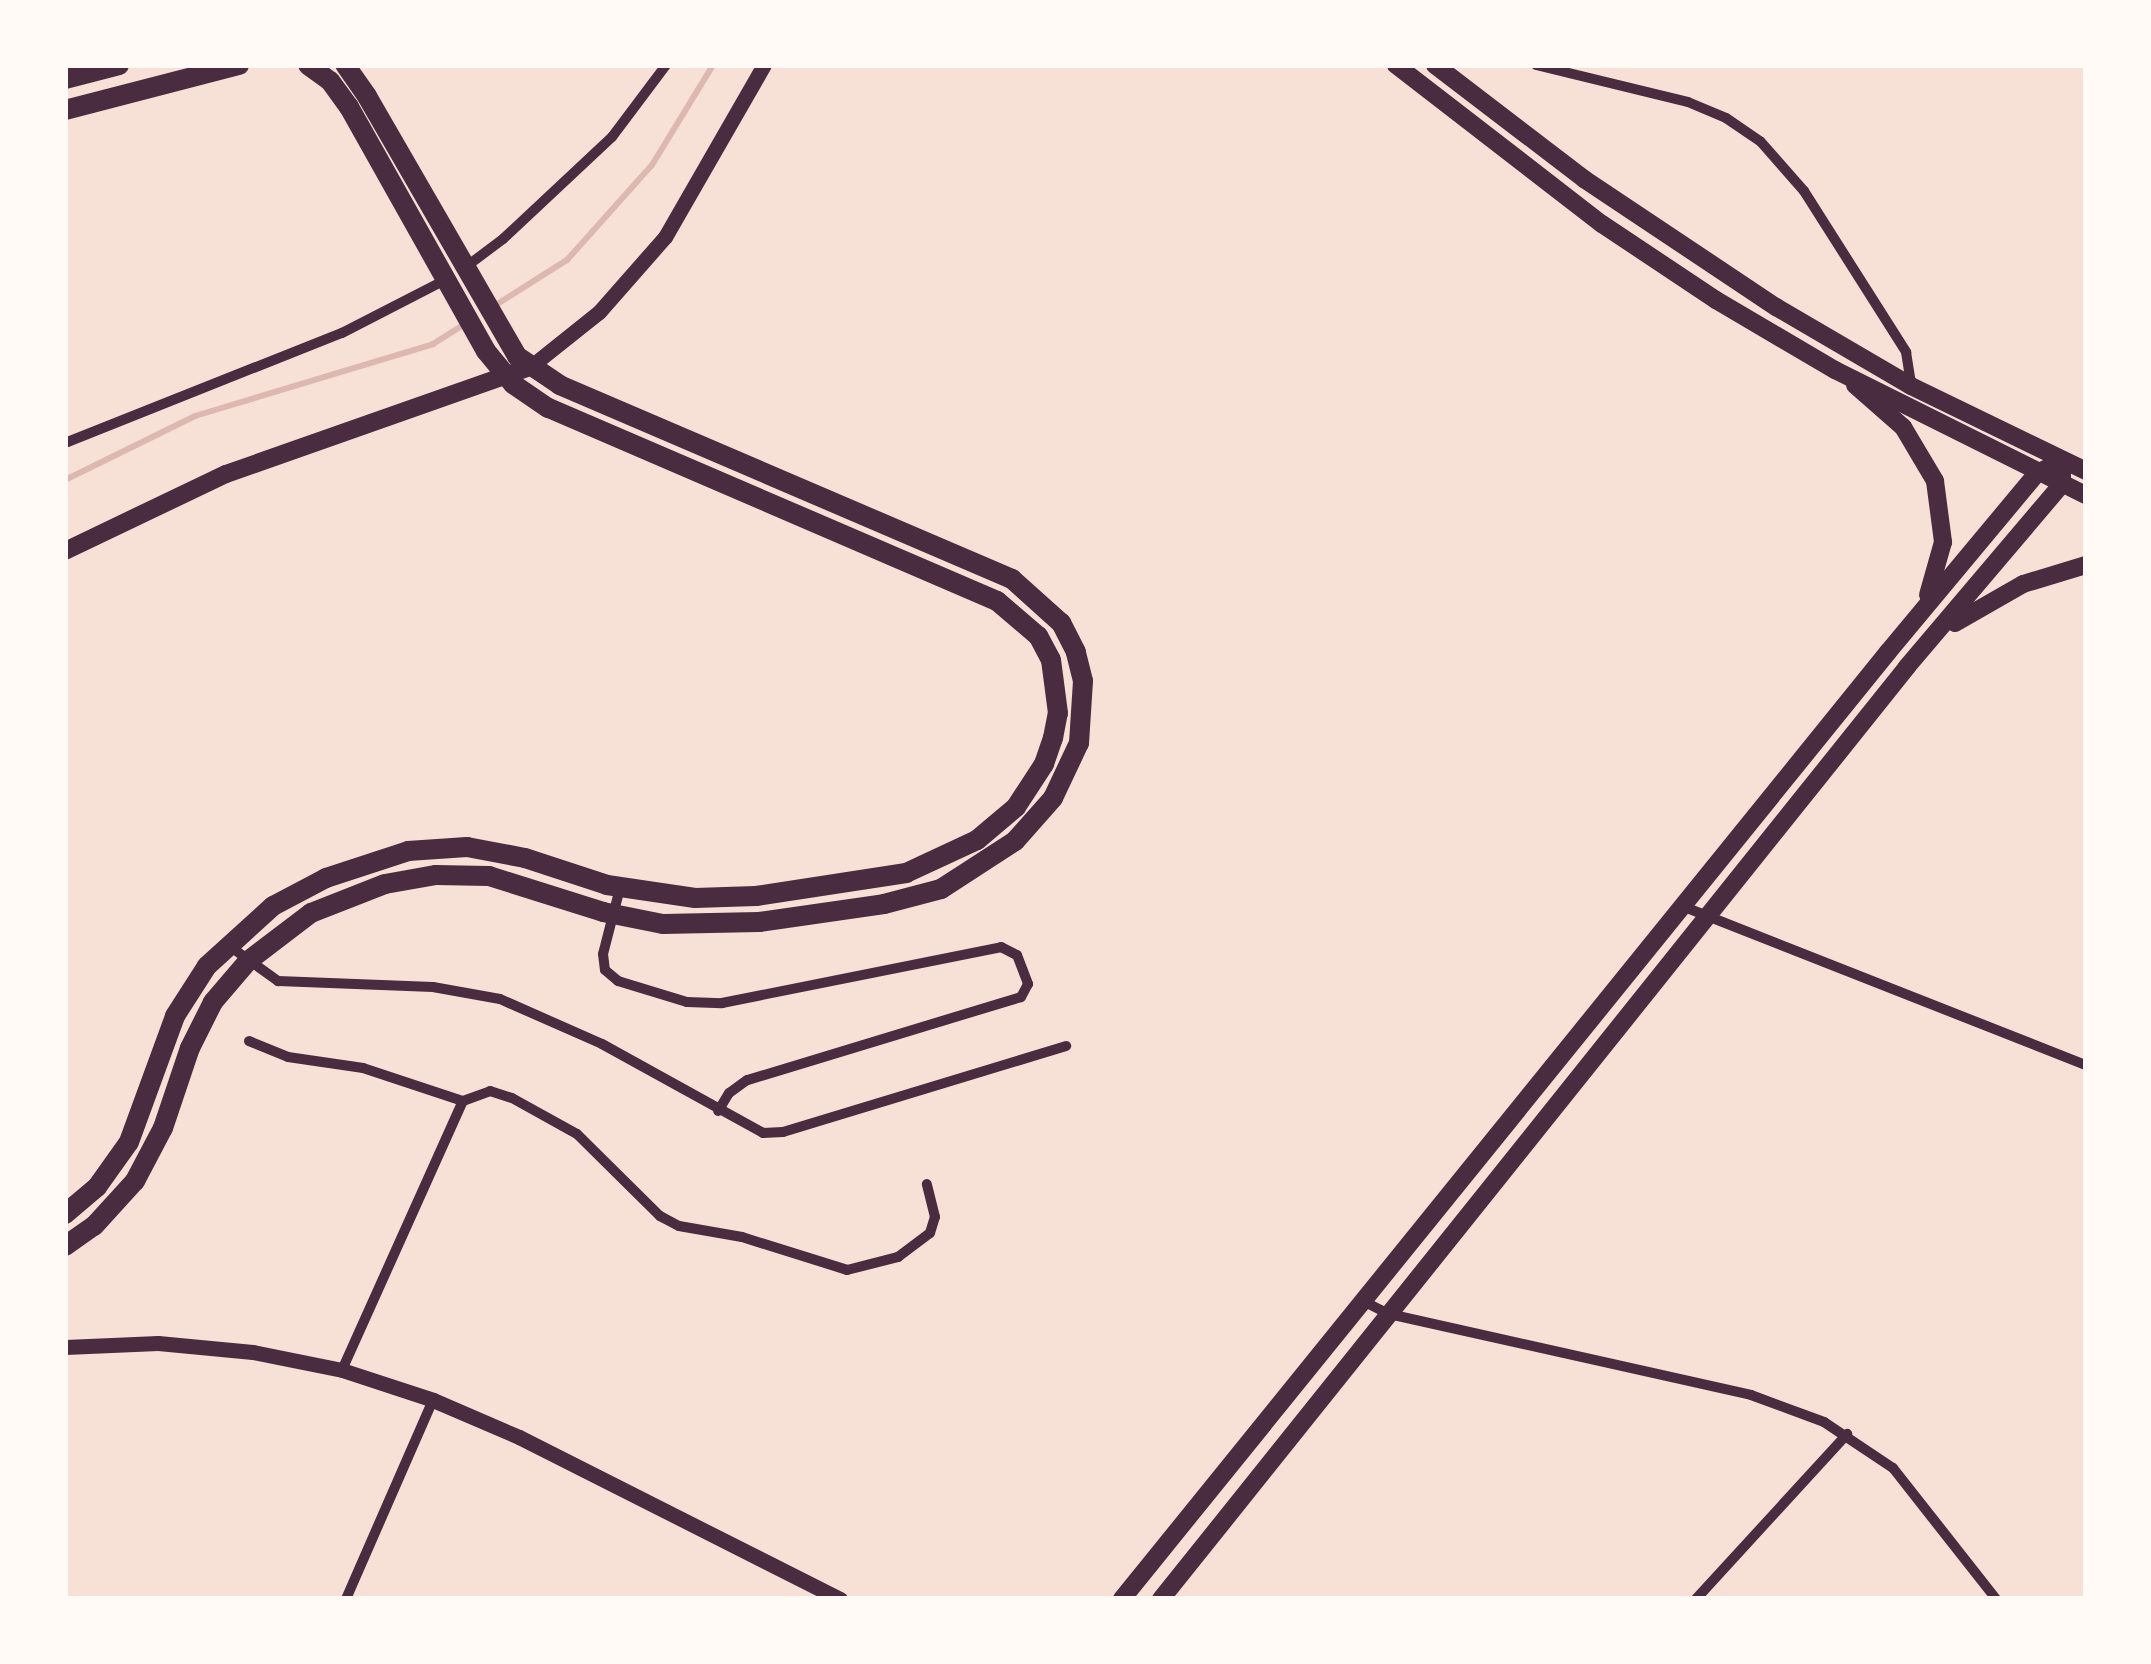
<!DOCTYPE html>
<html>
<head>
<meta charset="utf-8">
<style>
	body { margin:0 }
	#map { position:relative; width:2151px; height:1664px; overflow:hidden; background:#f7e1d7; font-family:"Varela Round",sans-serif }
	div>[style] { position:absolute }
	.stream>* { height:6px; margin:-3px; padding:0 3px; transform-origin:3px; border-radius:3px; background:#dcb8b0 }
	.minor>* { height:10px; margin:-5px; padding:0 5px; transform-origin:5px; border-radius:5px; background:#4a2c40 }
	.tertiary>* { height:15px; margin:-7.5px; padding:0 7.5px; transform-origin:7.5px; border-radius:7.5px; background:#4a2c40 }
	.secondary>* { height:18px; margin:-9px; padding:0 9px; transform-origin:9px; border-radius:9px; background:#4a2c40 }
	.primary>* { height:18px; margin:-9px; padding:0 9px; transform-origin:9px; border-radius:9px; background:#4a2c40 }
	.trunk>* { height:20px; margin:-10px; padding:0 10px; transform-origin:10px; border-radius:10px; background:#4a2c40 }
	span { translate:-50% -50%; white-space:nowrap; text-align:center; line-height:1.15; -webkit-text-stroke:8px #fffaf5; paint-order:stroke }
	.frame { position:absolute; inset:0; border:68px solid #fffaf5; pointer-events:none }
</style>
</head>
<body>
<div id="map">
	<div class="stream">
		<i style="left:491px;top:308px;width:90px;rotate:-32.3deg"></i>
		<i style="left:567px;top:260px;width:127px;rotate:-48.2deg"></i>
		<i style="left:652px;top:165px;width:117px;rotate:-58.6deg"></i>
		<i style="left:65px;top:480px;width:145px;rotate:-26.2deg"></i>
		<i style="left:195px;top:416px;width:249px;rotate:-16.8deg"></i>
		<i style="left:433px;top:344px;width:41px;rotate:-32.2deg"></i>
	</div>
	<div class="minor">
		<i style="left:1536px;top:65px;width:156px;rotate:13.7deg"></i>
		<i style="left:1688px;top:102px;width:41px;rotate:22.8deg"></i>
		<i style="left:1726px;top:118px;width:42px;rotate:34.4deg"></i>
		<i style="left:1761px;top:142px;width:65px;rotate:48.7deg"></i>
		<i style="left:1804px;top:191px;width:191px;rotate:57.6deg"></i>
		<i style="left:1906px;top:352px;width:33px;rotate:81deg"></i>
		<i style="left:463px;top:269px;width:50px;rotate:-36.9deg"></i>
		<i style="left:503px;top:239px;width:149px;rotate:-43.1deg"></i>
		<i style="left:612px;top:137px;width:90px;rotate:-53.1deg"></i>
		<i style="left:65px;top:443px;width:298px;rotate:-21.7deg"></i>
		<i style="left:342px;top:333px;width:120px;rotate:-27.2deg"></i>
		<i style="left:620px;top:888px;width:68px;rotate:104.4deg"></i>
		<i style="left:603px;top:954px;width:16px;rotate:83deg"></i>
		<i style="left:605px;top:970px;width:17px;rotate:40deg"></i>
		<i style="left:618px;top:981px;width:72px;rotate:16.9deg"></i>
		<i style="left:687px;top:1002px;width:35px;rotate:2deg"></i>
		<i style="left:722px;top:1003px;width:285px;rotate:-11.3deg"></i>
		<i style="left:1001px;top:947px;width:18px;rotate:27deg"></i>
		<i style="left:1017px;top:955px;width:31px;rotate:69deg"></i>
		<i style="left:1028px;top:984px;width:15px;rotate:118deg"></i>
		<i style="left:1021px;top:997px;width:286px;rotate:163.1deg"></i>
		<i style="left:747px;top:1080px;width:22px;rotate:144deg"></i>
		<i style="left:729px;top:1093px;width:21px;rotate:121deg"></i>
		<i style="left:1682px;top:906px;width:434px;rotate:21.5deg"></i>
		<i style="left:228px;top:945px;width:62px;rotate:35.8deg"></i>
		<i style="left:278px;top:981px;width:155px;rotate:2.2deg"></i>
		<i style="left:433px;top:987px;width:68px;rotate:10.2deg"></i>
		<i style="left:500px;top:999px;width:111px;rotate:23.8deg"></i>
		<i style="left:602px;top:1044px;width:184px;rotate:28.9deg"></i>
		<i style="left:763px;top:1133px;width:20px;rotate:-3deg"></i>
		<i style="left:783px;top:1132px;width:296px;rotate:-16.9deg"></i>
		<i style="left:249px;top:1041px;width:42px;rotate:22.3deg"></i>
		<i style="left:288px;top:1057px;width:76px;rotate:8.3deg"></i>
		<i style="left:363px;top:1068px;width:105px;rotate:18.3deg"></i>
		<i style="left:463px;top:1101px;width:29px;rotate:-20deg"></i>
		<i style="left:490px;top:1091px;width:23px;rotate:18deg"></i>
		<i style="left:512px;top:1098px;width:74px;rotate:29deg"></i>
		<i style="left:577px;top:1134px;width:117px;rotate:44.7deg"></i>
		<i style="left:660px;top:1216px;width:21px;rotate:28deg"></i>
		<i style="left:679px;top:1226px;width:64px;rotate:9.9deg"></i>
		<i style="left:742px;top:1237px;width:110px;rotate:17.4deg"></i>
		<i style="left:847px;top:1270px;width:53px;rotate:-14.3deg"></i>
		<i style="left:898px;top:1257px;width:40px;rotate:-37deg"></i>
		<i style="left:930px;top:1233px;width:17px;rotate:-73deg"></i>
		<i style="left:935px;top:1217px;width:34px;rotate:-104deg"></i>
		<i style="left:1363px;top:1301px;width:29px;rotate:27deg"></i>
		<i style="left:1389px;top:1314px;width:371px;rotate:12.6deg"></i>
		<i style="left:1751px;top:1395px;width:78px;rotate:20.3deg"></i>
		<i style="left:1824px;top:1422px;width:83px;rotate:33.7deg"></i>
		<i style="left:1893px;top:1468px;width:167px;rotate:51.8deg"></i>
		<i style="left:342px;top:1370px;width:295px;rotate:-65.8deg"></i>
		<i style="left:346px;top:1599px;width:217px;rotate:-66.4deg"></i>
		<i style="left:1696px;top:1599px;width:224px;rotate:-47.5deg"></i>
	</div>
	<div class="tertiary">
		<i style="left:530px;top:367px;width:88px;rotate:-38.6deg"></i>
		<i style="left:599px;top:312px;width:100px;rotate:-48.7deg"></i>
		<i style="left:665px;top:237px;width:198px;rotate:-60.1deg"></i>
		<i style="left:65px;top:1347px;width:93px;rotate:-2.5deg"></i>
		<i style="left:158px;top:1343px;width:95px;rotate:5.4deg"></i>
		<i style="left:253px;top:1352px;width:91px;rotate:11.4deg"></i>
		<i style="left:342px;top:1370px;width:96px;rotate:18.2deg"></i>
		<i style="left:433px;top:1400px;width:94px;rotate:23.3deg"></i>
		<i style="left:519px;top:1437px;width:360px;rotate:26.8deg"></i>
	</div>
	<div class="secondary">
		<i style="left:1855px;top:385px;width:64px;rotate:41.2deg"></i>
		<i style="left:1903px;top:427px;width:63px;rotate:59.3deg"></i>
		<i style="left:1935px;top:481px;width:62px;rotate:82.5deg"></i>
		<i style="left:1943px;top:542px;width:55px;rotate:105.8deg"></i>
		<i style="left:65px;top:551px;width:178px;rotate:-25.6deg"></i>
		<i style="left:226px;top:474px;width:322px;rotate:-19.4deg"></i>
		<i style="left:1955px;top:623px;width:78px;rotate:-29.8deg"></i>
		<i style="left:2023px;top:584px;width:66px;rotate:-16.8deg"></i>
		<i style="left:1122px;top:1599px;width:1218px;rotate:-51.03deg"></i>
		<i style="left:1888px;top:652px;width:233px;rotate:-50.2deg"></i>
		<i style="left:2037px;top:473px;width:28px;rotate:-26deg"></i>
		<i style="left:2062px;top:461px;width:23px;rotate:90deg"></i>
		<i style="left:2062px;top:484px;width:240px;rotate:130.3deg"></i>
		<i style="left:1907px;top:667px;width:1194px;rotate:128.67deg"></i>
	</div>
	<div class="primary">
		<i style="left:1396px;top:65px;width:260px;rotate:37.7deg"></i>
		<i style="left:1602px;top:224px;width:137px;rotate:33.7deg"></i>
		<i style="left:1716px;top:300px;width:138px;rotate:30.5deg"></i>
		<i style="left:1835px;top:370px;width:280px;rotate:26.5deg"></i>
		<i style="left:1435px;top:65px;width:188px;rotate:37.4deg"></i>
		<i style="left:1584px;top:179px;width:231px;rotate:33.7deg"></i>
		<i style="left:1776px;top:307px;width:156px;rotate:30.3deg"></i>
		<i style="left:1911px;top:386px;width:195px;rotate:25.9deg"></i>
	</div>
	<div class="trunk">
		<i style="left:65px;top:79px;width:56px;rotate:-14.5deg"></i>
		<i style="left:65px;top:110px;width:180px;rotate:-14.5deg"></i>
		<i style="left:65px;top:1214px;width:42px;rotate:-40.2deg"></i>
		<i style="left:97px;top:1187px;width:55px;rotate:-54.6deg"></i>
		<i style="left:129px;top:1142px;width:134px;rotate:-69.9deg"></i>
		<i style="left:175px;top:1016px;width:59px;rotate:-57.4deg"></i>
		<i style="left:207px;top:966px;width:89px;rotate:-42.3deg"></i>
		<i style="left:273px;top:906px;width:60px;rotate:-27.8deg"></i>
		<i style="left:326px;top:878px;width:86px;rotate:-18.2deg"></i>
		<i style="left:408px;top:851px;width:59px;rotate:-3.9deg"></i>
		<i style="left:467px;top:847px;width:59px;rotate:10.7deg"></i>
		<i style="left:525px;top:858px;width:86px;rotate:18.2deg"></i>
		<i style="left:607px;top:885px;width:89px;rotate:8.4deg"></i>
		<i style="left:695px;top:898px;width:61px;rotate:-1.9deg"></i>
		<i style="left:756px;top:896px;width:152px;rotate:-8.7deg"></i>
		<i style="left:906px;top:873px;width:78px;rotate:-24.9deg"></i>
		<i style="left:977px;top:840px;width:51px;rotate:-40.2deg"></i>
		<i style="left:1016px;top:807px;width:51px;rotate:-56.9deg"></i>
		<i style="left:1044px;top:764px;width:28px;rotate:-71deg"></i>
		<i style="left:1053px;top:738px;width:25px;rotate:-79deg"></i>
		<i style="left:1058px;top:713px;width:53px;rotate:-97.5deg"></i>
		<i style="left:1051px;top:660px;width:27px;rotate:-118deg"></i>
		<i style="left:1038px;top:636px;width:54px;rotate:-139.5deg"></i>
		<i style="left:997px;top:601px;width:489px;rotate:-156.7deg"></i>
		<i style="left:548px;top:408px;width:42px;rotate:-145.6deg"></i>
		<i style="left:513px;top:384px;width:43px;rotate:-129.3deg"></i>
		<i style="left:486px;top:351px;width:280px;rotate:-119.3deg"></i>
		<i style="left:349px;top:107px;width:32px;rotate:-126deg"></i>
		<i style="left:330px;top:81px;width:27px;rotate:-144deg"></i>
		<i style="left:65px;top:1246px;width:35px;rotate:-35deg"></i>
		<i style="left:94px;top:1226px;width:61px;rotate:-47.7deg"></i>
		<i style="left:135px;top:1181px;width:60px;rotate:-62.2deg"></i>
		<i style="left:163px;top:1128px;width:84px;rotate:-71.4deg"></i>
		<i style="left:190px;top:1048px;width:51px;rotate:-63.4deg"></i>
		<i style="left:213px;top:1002px;width:54px;rotate:-49.5deg"></i>
		<i style="left:248px;top:961px;width:79px;rotate:-37.3deg"></i>
		<i style="left:311px;top:913px;width:79px;rotate:-21.4deg"></i>
		<i style="left:385px;top:884px;width:52px;rotate:-10deg"></i>
		<i style="left:436px;top:875px;width:53px;rotate:1.1deg"></i>
		<i style="left:489px;top:876px;width:120px;rotate:17.5deg"></i>
		<i style="left:603px;top:912px;width:61px;rotate:11.3deg"></i>
		<i style="left:663px;top:924px;width:96px;rotate:-1.2deg"></i>
		<i style="left:759px;top:922px;width:126px;rotate:-8.2deg"></i>
		<i style="left:884px;top:904px;width:59px;rotate:-14.7deg"></i>
		<i style="left:941px;top:889px;width:88px;rotate:-33deg"></i>
		<i style="left:1015px;top:841px;width:57px;rotate:-48.5deg"></i>
		<i style="left:1053px;top:798px;width:61px;rotate:-64.7deg"></i>
		<i style="left:1079px;top:743px;width:62px;rotate:-86.3deg"></i>
		<i style="left:1083px;top:681px;width:30px;rotate:-104deg"></i>
		<i style="left:1076px;top:652px;width:33px;rotate:-117deg"></i>
		<i style="left:1061px;top:623px;width:66px;rotate:-138.1deg"></i>
		<i style="left:1012px;top:579px;width:492px;rotate:-156.8deg"></i>
		<i style="left:560px;top:385px;width:52px;rotate:-146deg"></i>
		<i style="left:517px;top:356px;width:300px;rotate:-120deg"></i>
		<i style="left:367px;top:96px;width:38px;rotate:-125deg"></i>
	</div>
	<div class="frame"></div>
</div>
</body>
</html>
